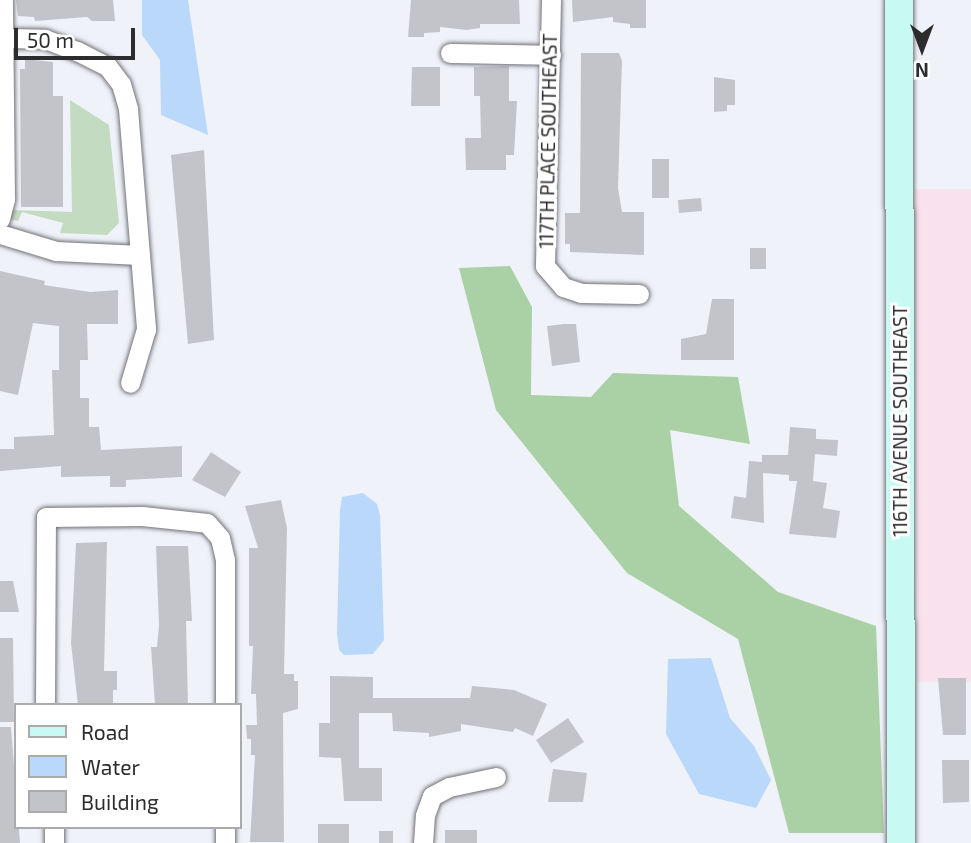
<!DOCTYPE html>
<html>
<head>
<meta charset="utf-8">
<style>
	body { margin:0 }
	#map { position:relative; width:971px; height:843px; overflow:hidden; background:#f0f2f9; font-family:"Exo 2",sans-serif }
	div>[style] { position:absolute }
	.industrial>* { inset:0; background:#f9e1ed }
	.green>* { inset:0; background:#c3dbc0 }
	.forest>* { inset:0; background:#aad0a5 }
	.water>* { inset:0; background:#b9d8fa }
	.building>* { inset:0; background:#c2c4ca }
	.roads { filter:drop-shadow(0 0 2px #717278) drop-shadow(0 0 2px #717278) }
	.street>* { height:19px; margin:-9.5px; padding:0 9.5px; transform-origin:9.5px; border-radius:9.5px; background:#fff }
	.secondary>* { height:28px; margin:-14px; padding:0 14px; transform-origin:14px; border-radius:14px; background:#c8faf3 }
	span { translate:-50% -50%; white-space:nowrap; text-align:center; line-height:1.15; -webkit-text-stroke:6px #fff; paint-order:stroke }
	.street-label { font-size:19px; color:#2c2c2f }
	.legend { position:absolute; left:14px; top:703px; width:228px; height:126px; box-sizing:border-box; background:#fff; border:2px solid #ababac; margin:0; padding:9px 12px; list-style:none; font-size:21px; color:#2c2c2f }
	.legend li { display:flex; align-items:center; gap:14px; height:35px }
	.legend b { width:35px; border:2px solid #ababac }
	.north { position:absolute; left:887px; top:14px; width:70px; height:70px; -webkit-text-stroke:5px #fff; paint-order:stroke; rotate:180deg; font-size:19px; font-weight:700; line-height:28px; text-align:center; color:#2c2c2f }
	.north::after { content:''; display:block; margin:auto; width:24px; height:32px; background:#2c2c2f; clip-path:polygon(50% 0,100% 100%,50% 72%,0 100%) }
	.scale { position:absolute; left:14px; top:28px; width:121px; height:32px; box-sizing:border-box; border:4px solid #2c2c2f; border-top:0; padding-left:9px; font-size:21px; line-height:24px; white-space:nowrap; color:#2c2c2f; -webkit-text-stroke:5px #fff; paint-order:stroke }
</style>
</head>
<body>
<div id="map">
	<div class="industrial">
		<i style="clip-path:polygon(914px 189px,971px 189px,971px 682px,918px 682px)"></i>
	</div>
	<div class="green">
		<i style="clip-path:polygon(70px 100px,109px 125px,119px 223px,107px 235px,60px 233px,63px 223px,22px 212px,18px 221px,8px 219px,11px 210px,72px 212px)"></i>
	</div>
	<div class="forest">
		<i style="clip-path:polygon(510px 266px,532px 307px,531px 395px,591px 397px,613px 373px,738px 377px,750px 444px,670px 430px,679px 506px,778px 592px,876px 626px,884px 833px,789px 833px,738px 639px,627px 573px,496px 410px,459px 268px)"></i>
	</div>
	<div class="water">
		<i style="clip-path:polygon(142px 0,188px 0,208px 135px,161px 115px,160px 60px,142px 35px)"></i>
		<i style="clip-path:polygon(363px 493px,377px 504px,380px 515px,384px 640px,373px 654px,344px 655px,339px 650px,337px 634px,340px 510px,342px 497px)"></i>
		<i style="clip-path:polygon(711px 658px,730px 718px,754px 746px,771px 780px,756px 808px,699px 794px,666px 734px,668px 659px)"></i>
	</div>
	<div class="building">
		<i style="clip-path:polygon(16px 0,113px 0,115px 21px,92px 21px,87px 17px,35px 21px,34px 17px,18px 16px)"></i>
		<i style="clip-path:polygon(411px 0,519px 0,520px 24px,480px 24px,480px 28px,467px 30px,440px 27px,440px 32px,424px 33px,424px 37px,408px 37px)"></i>
		<i style="clip-path:polygon(572px 0,646px 0,646px 28px,630px 28px,630px 24px,613px 22px,613px 17px,573px 22px)"></i>
		<i style="clip-path:polygon(581px 53px,619px 53px,622px 61px,618px 188px,622px 212px,644px 212px,644px 255px,570px 252px,570px 244px,565px 244px,565px 213px,580px 213px)"></i>
		<i style="clip-path:polygon(25px 59px,53px 62px,53px 96px,63px 96px,63px 207px,21px 207px,20px 69px,25px 69px)"></i>
		<i style="clip-path:polygon(509px 66px,509px 101px,517px 101px,514px 155px,506px 155px,506px 170px,466px 170px,465px 138px,481px 138px,480px 96px,474px 96px,474px 67px)"></i>
		<i style="clip-path:polygon(412px 67px,440px 67px,440px 106px,411px 106px)"></i>
		<i style="clip-path:polygon(714px 77px,735px 80px,735px 105px,727px 105px,727px 111px,714px 112px)"></i>
		<i style="clip-path:polygon(204px 150px,214px 340px,188px 344px,171px 155px)"></i>
		<i style="clip-path:polygon(652px 159px,669px 159px,669px 198px,652px 198px)"></i>
		<i style="clip-path:polygon(701px 198px,702px 211px,679px 213px,678px 200px)"></i>
		<i style="clip-path:polygon(750px 248px,766px 248px,766px 269px,750px 269px)"></i>
		<i style="clip-path:polygon(0 271px,45px 281px,44px 285px,90px 292px,118px 290px,118px 324px,87px 324px,88px 360px,80px 360px,80px 398px,89px 398px,89px 427px,99px 427px,101px 450px,182px 446px,182px 477px,126px 480px,126px 487px,110px 487px,110px 476px,61px 477px,61px 466px,0 471px,0 449px,14px 449px,14px 437px,54px 435px,52px 370px,59px 370px,59px 326px,33px 323px,18px 395px,0 391px)"></i>
		<i style="clip-path:polygon(712px 299px,734px 299px,734px 360px,681px 360px,681px 339px,706px 334px)"></i>
		<i style="clip-path:polygon(564px 324px,576px 324px,580px 362px,552px 366px,547px 326px)"></i>
		<i style="clip-path:polygon(790px 427px,816px 429px,816px 439px,838px 440px,837px 456px,815px 454px,813px 481px,827px 483px,823px 508px,840px 511px,836px 538px,789px 534px,797px 481px,789px 481px,789px 475px,763px 473px,764px 523px,731px 518px,734px 496px,746px 498px,749px 461px,762px 462px,762px 455px,788px 455px)"></i>
		<i style="clip-path:polygon(211px 452px,241px 472px,225px 497px,192px 480px)"></i>
		<i style="clip-path:polygon(281px 500px,287px 528px,284px 674px,294px 674px,294px 681px,298px 681px,298px 709px,283px 713px,284px 842px,250px 842px,255px 755px,251px 755px,251px 739px,247px 739px,246px 725px,257px 725px,256px 694px,251px 694px,253px 646px,249px 646px,249px 548px,258px 548px,245px 506px)"></i>
		<i style="clip-path:polygon(107px 542px,104px 671px,117px 671px,117px 690px,113px 690px,113px 705px,78px 705px,71px 643px,76px 543px)"></i>
		<i style="clip-path:polygon(156px 546px,188px 546px,192px 621px,186px 621px,188px 705px,155px 705px,151px 647px,157px 647px,159px 626px)"></i>
		<i style="clip-path:polygon(0 581px,13px 581px,19px 612px,0 612px)"></i>
		<i style="clip-path:polygon(0 638px,13px 638px,14px 722px,0 722px)"></i>
		<i style="clip-path:polygon(330px 676px,373px 677px,373px 698px,470px 698px,472px 686px,514px 690px,547px 704px,533px 736px,515px 728px,513px 732px,461px 724px,461px 731px,429px 737px,429px 733px,393px 731px,392px 713px,359px 713px,359px 768px,382px 768px,382px 801px,344px 801px,341px 758px,319px 757px,319px 723px,330px 723px)"></i>
		<i style="clip-path:polygon(938px 678px,966px 678px,966px 735px,943px 735px)"></i>
		<i style="clip-path:polygon(568px 718px,584px 742px,551px 763px,536px 740px)"></i>
		<i style="clip-path:polygon(0 727px,11px 727px,20px 843px,0 843px)"></i>
		<i style="clip-path:polygon(942px 760px,969px 760px,969px 802px,943px 803px)"></i>
		<i style="clip-path:polygon(553px 769px,587px 773px,583px 802px,548px 802px)"></i>
		<i style="clip-path:polygon(318px 824px,349px 824px,349px 843px,318px 843px)"></i>
		<i style="clip-path:polygon(445px 830px,477px 830px,477px 843px,445px 843px)"></i>
		<i style="clip-path:polygon(379px 831px,393px 831px,393px 843px,379px 843px)"></i>
	</div>
	<div class="roads">
		<div class="street">
			<i style="left:551px;top:0;width:266px;rotate:91.3deg"></i>
			<i style="left:545px;top:266px;width:28px;rotate:49deg"></i>
			<i style="left:563px;top:287px;width:19px;rotate:18deg"></i>
			<i style="left:581px;top:293px;width:58px;rotate:1deg"></i>
			<i style="left:6px;top:38px;width:39px;rotate:1deg"></i>
			<i style="left:45px;top:39px;width:34px;rotate:21deg"></i>
			<i style="left:77px;top:51px;width:35px;rotate:27deg"></i>
			<i style="left:108px;top:67px;width:21px;rotate:53deg"></i>
			<i style="left:121px;top:84px;width:26px;rotate:74deg"></i>
			<i style="left:128px;top:109px;width:221px;rotate:85.3deg"></i>
			<i style="left:146px;top:329px;width:56px;rotate:106.5deg"></i>
			<i style="left:450px;top:53px;width:101px;rotate:1.1deg"></i>
			<i style="left:0;top:219px;width:21px;rotate:-76deg"></i>
			<i style="left:5px;top:199px;width:199px;rotate:-90.6deg"></i>
			<i style="left:0;top:234px;width:59px;rotate:16.9deg"></i>
			<i style="left:56px;top:251px;width:84px;rotate:2.7deg"></i>
			<i style="left:45px;top:705px;width:188px;rotate:-89.7deg"></i>
			<i style="left:46px;top:517px;width:96px;rotate:-0.6deg"></i>
			<i style="left:142px;top:516px;width:65px;rotate:6.1deg"></i>
			<i style="left:207px;top:523px;width:20px;rotate:49deg"></i>
			<i style="left:220px;top:538px;width:23px;rotate:77deg"></i>
			<i style="left:225px;top:560px;width:145px;rotate:90deg"></i>
			<i style="left:54px;top:827px;width:16px;rotate:90deg"></i>
			<i style="left:225px;top:827px;width:16px;rotate:90deg"></i>
			<i style="left:423px;top:843px;width:28px;rotate:-86deg"></i>
			<i style="left:425px;top:815px;width:20px;rotate:-70deg"></i>
			<i style="left:432px;top:796px;width:19px;rotate:-28deg"></i>
			<i style="left:449px;top:787px;width:48px;rotate:-12deg"></i>
		</div>
		<div class="secondary">
			<i style="left:899px;top:0;width:843px;rotate:89.86deg"></i>
		</div>
	</div>
	<div class="street-label">
		<span style="left:548px;top:141px;rotate:-89deg">117TH PLACE SOUTHEAST</span>
		<span style="left:900px;top:421px;rotate:-90deg">116TH AVENUE SOUTHEAST</span>
	</div>
	<ul class="legend">
	<li><b style="height:9px;background:#c8faf3"></b>Road</li>
	<li><b style="height:19px;background:#b9d8fa"></b>Water</li>
	<li><b style="height:19px;background:#c2c4ca"></b>Building</li>
	</ul>
	<div class="north">N</div>
	<div class="scale">50 m</div>
</div>
</body>
</html>
